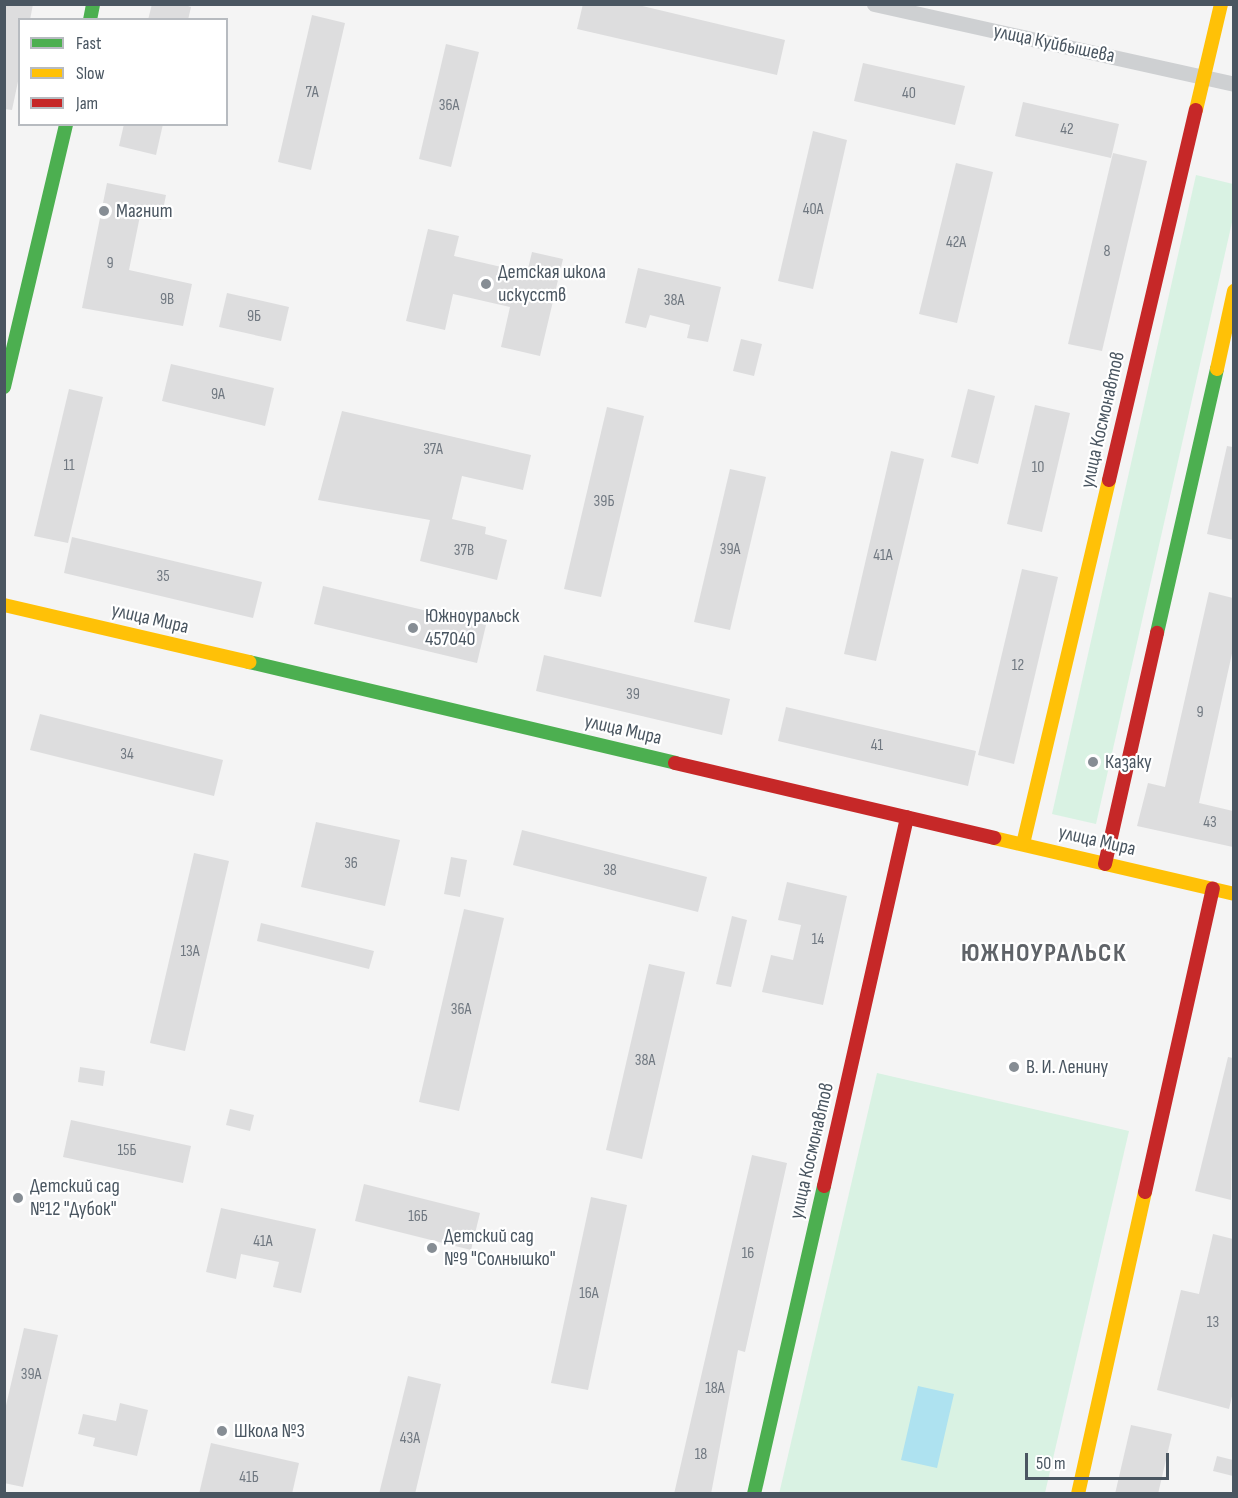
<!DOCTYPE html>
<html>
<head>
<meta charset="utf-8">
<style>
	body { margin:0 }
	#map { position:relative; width:1238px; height:1498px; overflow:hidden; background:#f4f4f4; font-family:"Sofia Sans Condensed",sans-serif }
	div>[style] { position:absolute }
	.green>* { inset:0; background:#d9f2e3 }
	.water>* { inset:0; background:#aee2f0 }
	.building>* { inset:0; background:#ddddde }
	.street>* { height:15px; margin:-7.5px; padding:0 7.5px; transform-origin:7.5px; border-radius:7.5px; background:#ced0d2 }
	.fast>* { height:14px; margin:-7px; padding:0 7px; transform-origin:7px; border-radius:7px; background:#4caf50 }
	.slow>* { height:14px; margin:-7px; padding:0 7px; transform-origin:7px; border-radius:7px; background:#ffc107 }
	.jam>* { height:14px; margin:-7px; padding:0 7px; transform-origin:7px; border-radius:7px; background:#c62828 }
	.dots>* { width:16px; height:16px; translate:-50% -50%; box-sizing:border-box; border:3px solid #fff; border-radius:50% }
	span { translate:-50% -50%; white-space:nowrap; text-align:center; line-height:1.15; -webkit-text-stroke:4.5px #fff; paint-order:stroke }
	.number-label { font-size:16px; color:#707881 }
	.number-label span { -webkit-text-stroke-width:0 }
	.street-label { font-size:20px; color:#4a5661 }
	.poi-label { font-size:20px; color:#4a5661 }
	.left { translate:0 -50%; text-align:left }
	.district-label { font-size:26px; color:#5f6368; font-weight:700; letter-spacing:1.5px }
	.frame { position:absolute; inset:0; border:6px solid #4a5661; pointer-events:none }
	.legend { position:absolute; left:18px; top:18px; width:210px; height:108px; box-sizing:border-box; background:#fff; border:2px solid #b7bbc0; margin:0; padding:8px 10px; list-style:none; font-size:18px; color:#4a5661 }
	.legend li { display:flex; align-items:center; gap:12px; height:30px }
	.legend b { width:30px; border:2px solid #b7bbc0 }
	.scale { position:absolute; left:1025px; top:1453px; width:144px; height:27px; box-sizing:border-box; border:3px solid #4a5661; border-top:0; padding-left:8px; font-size:18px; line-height:21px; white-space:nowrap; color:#4a5661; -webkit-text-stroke:4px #fff; paint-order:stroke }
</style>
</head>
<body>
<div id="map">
	<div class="green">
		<i style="clip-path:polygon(1196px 175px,1233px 184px,1233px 218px,1096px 824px,1052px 814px)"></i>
		<i style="clip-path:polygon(877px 1073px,1129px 1131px,1045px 1493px,779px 1494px)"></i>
	</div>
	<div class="water">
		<i style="clip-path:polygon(918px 1386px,954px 1394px,937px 1468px,901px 1460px)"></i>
	</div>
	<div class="building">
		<i style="clip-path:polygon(4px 4px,33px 4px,30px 20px,20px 20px,20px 72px,12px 110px,4px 109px)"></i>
		<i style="clip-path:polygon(152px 4px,182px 4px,191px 7px,188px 20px,148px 20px)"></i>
		<i style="clip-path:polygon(583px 4px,634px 4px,785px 40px,777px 75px,577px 29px)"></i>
		<i style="clip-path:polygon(312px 15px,345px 23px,311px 170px,278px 162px)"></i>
		<i style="clip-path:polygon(446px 44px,479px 52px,451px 167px,419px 159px)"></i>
		<i style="clip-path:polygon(863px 63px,965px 86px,955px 125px,854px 101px)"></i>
		<i style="clip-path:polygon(1023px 102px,1119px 124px,1111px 158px,1015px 136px)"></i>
		<i style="clip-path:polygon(124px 124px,163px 124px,156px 155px,119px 146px)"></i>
		<i style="clip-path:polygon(813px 131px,847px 140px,813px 289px,778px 281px)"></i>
		<i style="clip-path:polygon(1113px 153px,1147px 161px,1102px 351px,1068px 344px)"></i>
		<i style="clip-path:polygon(956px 163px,993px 172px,957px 323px,919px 314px)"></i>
		<i style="clip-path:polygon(107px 183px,166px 195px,161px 220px,140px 216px,129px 270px,192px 284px,183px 326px,82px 308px)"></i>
		<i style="clip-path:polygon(428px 229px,459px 236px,454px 256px,527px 273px,532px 252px,563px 259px,540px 356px,501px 347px,510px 307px,453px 294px,445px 330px,406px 321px)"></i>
		<i style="clip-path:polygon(638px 268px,721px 287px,708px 342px,687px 338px,690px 325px,650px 315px,646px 328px,625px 323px)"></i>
		<i style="clip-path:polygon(227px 293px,289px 307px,281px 341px,219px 327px)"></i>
		<i style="clip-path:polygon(741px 339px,762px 344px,754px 376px,733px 371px)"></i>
		<i style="clip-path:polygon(171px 364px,274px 388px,265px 426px,162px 401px)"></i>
		<i style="clip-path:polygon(69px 389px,103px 397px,68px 543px,34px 536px)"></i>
		<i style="clip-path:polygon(968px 389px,995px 396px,978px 464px,951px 457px)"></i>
		<i style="clip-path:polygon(1035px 405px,1070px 413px,1042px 532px,1007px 524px)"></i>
		<i style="clip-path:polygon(607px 407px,644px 416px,601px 597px,564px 589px)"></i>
		<i style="clip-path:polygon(342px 411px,531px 455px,523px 490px,462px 476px,452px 519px,486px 527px,485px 534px,507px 540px,497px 580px,420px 561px,430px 520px,318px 500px)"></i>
		<i style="clip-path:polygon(1227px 446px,1233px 447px,1233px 540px,1207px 534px)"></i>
		<i style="clip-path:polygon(891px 451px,924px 459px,876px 661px,844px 654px)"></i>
		<i style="clip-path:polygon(730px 469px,766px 477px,730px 630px,694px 622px)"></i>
		<i style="clip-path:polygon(72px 537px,262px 582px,253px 618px,64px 573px)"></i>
		<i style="clip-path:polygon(1022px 569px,1058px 577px,1014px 764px,978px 755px)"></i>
		<i style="clip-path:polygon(323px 586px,486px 625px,477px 663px,314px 624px)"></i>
		<i style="clip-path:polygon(1209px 592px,1233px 598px,1233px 649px,1199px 803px,1233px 811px,1233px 847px,1137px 826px,1148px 783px,1165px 787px)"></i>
		<i style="clip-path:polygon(544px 655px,730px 699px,722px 735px,536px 691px)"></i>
		<i style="clip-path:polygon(786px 707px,976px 751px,968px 786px,778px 741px)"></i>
		<i style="clip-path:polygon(40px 714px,223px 760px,214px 796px,30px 750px)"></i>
		<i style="clip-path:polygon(316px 822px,400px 840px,385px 906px,301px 887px)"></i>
		<i style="clip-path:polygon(522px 830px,707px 877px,698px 912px,513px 865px)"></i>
		<i style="clip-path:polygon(194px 853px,229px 861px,185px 1051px,150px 1043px)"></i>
		<i style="clip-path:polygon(451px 857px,467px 860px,460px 897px,444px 894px)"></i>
		<i style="clip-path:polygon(787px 882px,847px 896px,823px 1005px,762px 992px,771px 955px,793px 960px,801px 925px,778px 920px)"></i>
		<i style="clip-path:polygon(464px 909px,504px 918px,459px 1111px,419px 1102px)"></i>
		<i style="clip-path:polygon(732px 916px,747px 920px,731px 987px,716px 984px)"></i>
		<i style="clip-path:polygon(261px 923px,374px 951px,369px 969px,257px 941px)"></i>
		<i style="clip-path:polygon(649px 964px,685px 972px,642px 1159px,606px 1150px)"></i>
		<i style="clip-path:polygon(1228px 1057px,1233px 1058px,1231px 1200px,1195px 1191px)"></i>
		<i style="clip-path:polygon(80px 1067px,105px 1071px,103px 1086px,78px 1082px)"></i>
		<i style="clip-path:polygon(230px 1109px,254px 1115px,250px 1131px,226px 1125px)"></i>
		<i style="clip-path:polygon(71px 1120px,191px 1146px,183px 1183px,63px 1157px)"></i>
		<i style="clip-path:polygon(752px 1155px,787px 1163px,745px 1352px,738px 1350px,711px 1494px,674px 1494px)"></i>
		<i style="clip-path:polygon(364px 1184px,480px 1213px,471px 1250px,355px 1221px)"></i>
		<i style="clip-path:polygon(591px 1197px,627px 1205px,588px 1390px,551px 1383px)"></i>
		<i style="clip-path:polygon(221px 1208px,316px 1229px,301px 1293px,273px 1287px,279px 1262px,241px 1254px,236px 1279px,206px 1272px)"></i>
		<i style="clip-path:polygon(1213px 1234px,1233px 1239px,1233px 1392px,1229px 1409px,1157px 1390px,1181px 1290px,1199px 1294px)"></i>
		<i style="clip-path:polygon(24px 1328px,58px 1335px,23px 1487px,4px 1483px,4px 1414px)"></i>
		<i style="clip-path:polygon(408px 1376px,441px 1384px,415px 1494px,379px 1494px)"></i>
		<i style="clip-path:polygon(120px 1403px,148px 1410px,137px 1456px,93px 1446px,95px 1438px,78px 1434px,83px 1414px,116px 1421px)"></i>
		<i style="clip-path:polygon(1131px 1425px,1172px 1434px,1158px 1494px,1115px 1494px)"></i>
		<i style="clip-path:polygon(211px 1443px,299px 1463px,292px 1494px,199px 1494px)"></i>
		<i style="clip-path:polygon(1217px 1456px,1233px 1460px,1233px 1476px,1213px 1471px)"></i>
	</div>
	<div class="street">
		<i style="left:874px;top:4px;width:369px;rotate:12.5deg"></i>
	</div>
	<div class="fast">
		<i style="left:90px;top:20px;width:16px;rotate:-79deg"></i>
		<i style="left:4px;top:387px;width:270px;rotate:-76.7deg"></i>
		<i style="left:1157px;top:633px;width:271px;rotate:-77.2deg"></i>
		<i style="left:249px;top:662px;width:438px;rotate:13.3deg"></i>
		<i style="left:754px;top:1494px;width:316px;rotate:-77.2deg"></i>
	</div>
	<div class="slow">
		<i style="left:1196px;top:110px;width:109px;rotate:-76.7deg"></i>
		<i style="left:1217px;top:369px;width:80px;rotate:-77.7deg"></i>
		<i style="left:4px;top:605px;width:252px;rotate:13.1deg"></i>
		<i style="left:994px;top:838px;width:246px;rotate:13.1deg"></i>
		<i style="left:1023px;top:844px;width:374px;rotate:-76.7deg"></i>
		<i style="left:1078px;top:1494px;width:309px;rotate:-77.5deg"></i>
	</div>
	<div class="jam">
		<i style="left:1109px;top:480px;width:380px;rotate:-76.8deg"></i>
		<i style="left:675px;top:763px;width:328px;rotate:13.2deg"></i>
		<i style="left:1105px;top:864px;width:237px;rotate:-77.3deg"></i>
		<i style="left:824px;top:1186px;width:378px;rotate:-77.3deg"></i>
		<i style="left:1145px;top:1192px;width:311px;rotate:-77.4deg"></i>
	</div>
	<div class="dots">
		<i style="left:104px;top:211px;background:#868d94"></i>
		<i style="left:486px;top:284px;background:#868d94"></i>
		<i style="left:413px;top:628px;background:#868d94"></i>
		<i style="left:1093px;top:762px;background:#868d94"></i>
		<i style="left:1014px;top:1067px;background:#868d94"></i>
		<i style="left:18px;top:1198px;background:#868d94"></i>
		<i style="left:432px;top:1248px;background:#868d94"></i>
		<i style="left:222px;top:1431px;background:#868d94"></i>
	</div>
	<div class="number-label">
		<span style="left:312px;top:93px">7А</span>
		<span style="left:909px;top:94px">40</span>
		<span style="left:449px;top:106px">36А</span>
		<span style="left:1067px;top:130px">42</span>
		<span style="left:813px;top:210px">40А</span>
		<span style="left:956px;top:243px">42А</span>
		<span style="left:1107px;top:252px">8</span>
		<span style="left:110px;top:264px">9</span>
		<span style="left:167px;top:300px">9В</span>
		<span style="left:674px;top:301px">38А</span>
		<span style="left:254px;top:317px">9Б</span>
		<span style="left:218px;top:395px">9А</span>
		<span style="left:433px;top:450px">37А</span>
		<span style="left:69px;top:466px">11</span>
		<span style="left:1038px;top:468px">10</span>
		<span style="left:604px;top:502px">39Б</span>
		<span style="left:730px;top:550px">39А</span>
		<span style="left:464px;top:551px">37В</span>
		<span style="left:883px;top:556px">41А</span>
		<span style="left:163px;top:577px">35</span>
		<span style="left:1018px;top:666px">12</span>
		<span style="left:633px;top:695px">39</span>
		<span style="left:1200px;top:713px">9</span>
		<span style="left:877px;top:746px">41</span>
		<span style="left:127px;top:755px">34</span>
		<span style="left:1210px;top:823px">43</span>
		<span style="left:351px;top:864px">36</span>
		<span style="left:610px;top:871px">38</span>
		<span style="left:818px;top:940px">14</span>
		<span style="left:190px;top:952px">13А</span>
		<span style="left:461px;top:1010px">36А</span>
		<span style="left:645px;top:1061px">38А</span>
		<span style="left:127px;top:1151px">15Б</span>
		<span style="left:418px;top:1217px">16Б</span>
		<span style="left:263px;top:1242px">41А</span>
		<span style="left:748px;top:1254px">16</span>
		<span style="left:589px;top:1294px">16А</span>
		<span style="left:1213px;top:1323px">13</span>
		<span style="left:31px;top:1375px">39А</span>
		<span style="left:715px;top:1389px">18А</span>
		<span style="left:410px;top:1439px">43А</span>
		<span style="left:701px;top:1455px">18</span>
		<span style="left:249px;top:1478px">41Б</span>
	</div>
	<div class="street-label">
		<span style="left:1054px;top:44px;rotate:12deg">улица Куйбышева</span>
		<span style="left:1103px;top:420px;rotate:-77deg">улица Космонавтов</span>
		<span style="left:150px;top:619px;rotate:13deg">улица Мира</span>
		<span style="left:623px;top:730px;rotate:13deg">улица Мира</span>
		<span style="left:1097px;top:841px;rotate:13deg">улица Мира</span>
		<span style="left:812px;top:1151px;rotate:-77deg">улица Космонавтов</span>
	</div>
	<div class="poi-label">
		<span class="left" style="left:116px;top:211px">Магнит</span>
		<span class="left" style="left:498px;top:284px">Детская школа<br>искусств</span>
		<span class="left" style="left:425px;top:628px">Южноуральск<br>457040</span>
		<span class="left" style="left:1105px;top:762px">Казаку</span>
		<span class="left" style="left:1026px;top:1067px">В. И. Ленину</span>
		<span class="left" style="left:30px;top:1198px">Детский сад<br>№12 "Дубок"</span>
		<span class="left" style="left:444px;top:1248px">Детский сад<br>№9 "Солнышко"</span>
		<span class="left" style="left:234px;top:1431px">Школа №3</span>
	</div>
	<div class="district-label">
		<span style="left:1044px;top:954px">ЮЖНОУРАЛЬСК</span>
	</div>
	<div class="frame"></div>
	<ul class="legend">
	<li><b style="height:8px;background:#4caf50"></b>Fast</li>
	<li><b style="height:8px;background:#ffc107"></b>Slow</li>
	<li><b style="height:8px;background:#c62828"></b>Jam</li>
	</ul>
	<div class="scale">50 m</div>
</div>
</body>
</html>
